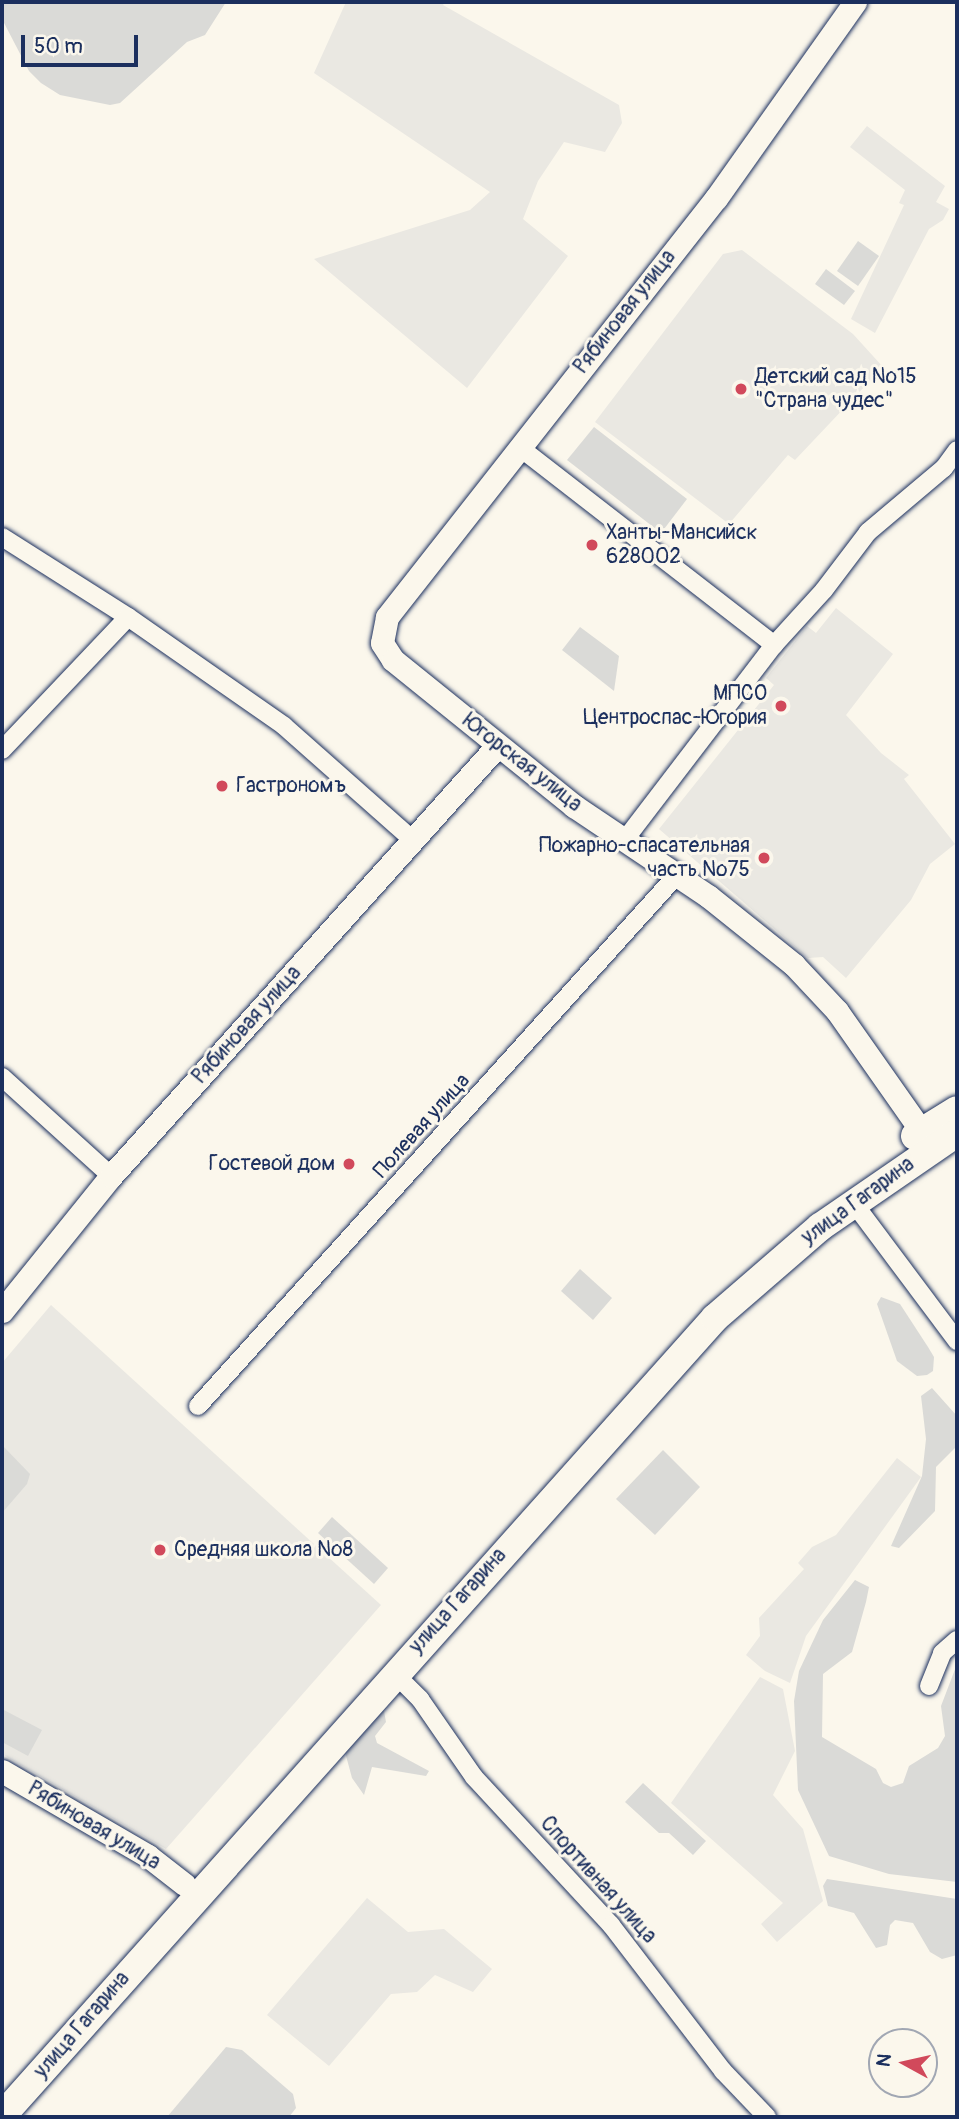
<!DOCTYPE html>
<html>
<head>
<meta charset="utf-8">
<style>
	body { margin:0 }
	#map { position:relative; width:959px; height:2119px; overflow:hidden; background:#fbf7ec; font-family:Pangolin,sans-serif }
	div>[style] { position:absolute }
	.built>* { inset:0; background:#eae8e2 }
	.green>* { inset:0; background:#dadad7 }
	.roads { filter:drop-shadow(0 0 2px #1b2f5e) drop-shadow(0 0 2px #1b2f5e) }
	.minor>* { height:18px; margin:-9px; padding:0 9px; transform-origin:9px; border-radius:9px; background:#fbf7ec }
	.tertiary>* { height:23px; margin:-11.5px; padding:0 11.5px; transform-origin:11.5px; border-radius:11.5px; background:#fbf7ec }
	.primary>* { height:28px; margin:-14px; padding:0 14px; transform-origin:14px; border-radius:14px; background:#fbf7ec }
	.dots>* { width:19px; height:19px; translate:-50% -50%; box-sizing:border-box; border:4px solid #fbf7ec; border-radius:50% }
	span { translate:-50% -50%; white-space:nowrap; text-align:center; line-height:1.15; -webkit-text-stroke:6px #fbf7ec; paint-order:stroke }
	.street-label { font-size:21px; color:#1b2f5e }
	.poi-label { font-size:21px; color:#1b2f5e }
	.left { translate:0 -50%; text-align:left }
	.right { translate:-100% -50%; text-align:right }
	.frame { position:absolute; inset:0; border:4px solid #1b2f5e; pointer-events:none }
	.north { position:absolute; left:868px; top:2028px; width:70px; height:70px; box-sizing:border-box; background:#fbf7ec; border:2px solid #a1a7b3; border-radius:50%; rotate:278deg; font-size:19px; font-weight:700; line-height:28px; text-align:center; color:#1b2f5e }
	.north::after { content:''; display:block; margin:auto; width:24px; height:32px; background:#d1495b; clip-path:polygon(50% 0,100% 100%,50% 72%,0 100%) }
	.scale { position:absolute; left:21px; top:35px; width:117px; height:32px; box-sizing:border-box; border:4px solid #1b2f5e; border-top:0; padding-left:9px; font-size:21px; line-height:24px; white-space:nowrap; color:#1b2f5e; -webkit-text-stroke:5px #fbf7ec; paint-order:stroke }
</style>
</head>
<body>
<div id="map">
	<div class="built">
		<i style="clip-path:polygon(346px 2px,445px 2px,443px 5px,619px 105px,622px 123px,605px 152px,564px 142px,538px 181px,523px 219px,568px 256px,467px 388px,314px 259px,470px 210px,490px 192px,314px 73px)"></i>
		<i style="clip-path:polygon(867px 126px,945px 186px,936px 202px,949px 209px,943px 220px,929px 229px,875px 333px,851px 319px,904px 205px,899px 203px,905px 190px,850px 147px)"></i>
		<i style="clip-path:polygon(742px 250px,853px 334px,883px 367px,795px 460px,788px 455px,729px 524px,595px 422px,723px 254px)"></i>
		<i style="clip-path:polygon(836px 608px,893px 654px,846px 715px,881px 753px,909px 775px,904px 779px,955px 844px,930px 864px,911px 900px,846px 978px,823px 957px,808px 958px,659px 829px,774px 685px,766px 678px,807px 626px,816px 633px)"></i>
		<i style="clip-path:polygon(51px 1305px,381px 1605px,166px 1849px,2px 1754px,2px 1363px)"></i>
		<i style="clip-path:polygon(897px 1458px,921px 1477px,806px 1636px,790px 1683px,765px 1671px,746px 1655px,760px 1636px,759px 1618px,804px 1569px,798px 1563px,812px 1547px,836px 1535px)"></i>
		<i style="clip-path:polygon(760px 1677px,783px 1689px,795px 1751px,773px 1795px,803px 1829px,823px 1901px,777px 1942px,761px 1924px,783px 1903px,671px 1803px)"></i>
		<i style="clip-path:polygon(367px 1898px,408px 1932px,444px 1929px,492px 1969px,473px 1992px,435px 1975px,417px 1992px,391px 1994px,329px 2066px,267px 2015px)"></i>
	</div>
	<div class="green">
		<i style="clip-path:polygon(2px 2px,226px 2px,205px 35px,187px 42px,120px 103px,110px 105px,60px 95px,41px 83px,29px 71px,2px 19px)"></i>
		<i style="clip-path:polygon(858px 241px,879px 256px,858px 286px,837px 271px)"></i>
		<i style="clip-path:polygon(826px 269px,855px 291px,844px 305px,815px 284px)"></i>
		<i style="clip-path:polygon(594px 427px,687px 499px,661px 533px,567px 460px)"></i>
		<i style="clip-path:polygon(580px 627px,619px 656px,614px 691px,562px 650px)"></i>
		<i style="clip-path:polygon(580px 1269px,612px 1298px,593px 1320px,561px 1291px)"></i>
		<i style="clip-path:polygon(881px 1297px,900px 1304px,928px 1347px,934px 1357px,933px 1371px,927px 1375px,917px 1376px,897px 1361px,877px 1304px)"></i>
		<i style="clip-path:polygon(932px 1388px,957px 1416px,957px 1446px,936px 1467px,935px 1511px,899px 1548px,891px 1546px,922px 1476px,926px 1439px,921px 1396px)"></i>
		<i style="clip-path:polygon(2px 1445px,30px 1474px,27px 1484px,2px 1513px)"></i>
		<i style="clip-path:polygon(663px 1450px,700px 1487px,655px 1535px,616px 1499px)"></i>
		<i style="clip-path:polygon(332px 1517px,388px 1568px,374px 1584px,318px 1533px)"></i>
		<i style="clip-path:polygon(855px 1580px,869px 1587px,866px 1602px,852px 1652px,823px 1674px,822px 1737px,876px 1769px,883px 1783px,891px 1787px,903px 1783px,909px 1766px,938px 1748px,945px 1736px,941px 1706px,957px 1664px,957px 1882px,889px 1874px,829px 1856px,798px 1790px,794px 1701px,799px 1671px,823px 1620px)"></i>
		<i style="clip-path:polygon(2px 1709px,42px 1730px,28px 1756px,2px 1742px)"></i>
		<i style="clip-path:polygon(384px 1711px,386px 1722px,375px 1736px,377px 1743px,429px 1771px,426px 1776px,372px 1767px,364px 1795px,352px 1778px,345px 1752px,378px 1712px)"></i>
		<i style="clip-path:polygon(643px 1783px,706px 1841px,693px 1855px,669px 1833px,659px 1833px,625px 1802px)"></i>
		<i style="clip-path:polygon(827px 1879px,957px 1899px,957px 1955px,942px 1959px,930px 1952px,913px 1923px,895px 1920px,890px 1925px,887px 1945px,876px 1948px,854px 1913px,828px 1906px,823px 1886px)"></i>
		<i style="clip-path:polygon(226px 2047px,242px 2050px,293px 2094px,296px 2108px,289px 2117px,167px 2117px)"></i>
	</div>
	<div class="roads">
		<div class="minor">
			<i style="left:519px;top:447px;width:323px;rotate:37.8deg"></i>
			<i style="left:2px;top:537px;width:149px;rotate:32.4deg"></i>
			<i style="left:128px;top:617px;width:190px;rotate:34.9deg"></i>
			<i style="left:284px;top:726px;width:172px;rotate:41.5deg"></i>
			<i style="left:2px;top:750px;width:183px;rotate:-46.5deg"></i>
			<i style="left:624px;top:841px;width:247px;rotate:-52.6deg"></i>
			<i style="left:774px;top:645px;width:74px;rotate:-47.7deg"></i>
			<i style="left:824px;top:590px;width:73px;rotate:-52.8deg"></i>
			<i style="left:868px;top:532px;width:99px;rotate:-40.1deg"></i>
			<i style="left:944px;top:468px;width:22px;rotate:-54deg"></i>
			<i style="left:2px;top:1077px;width:147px;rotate:42.2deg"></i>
			<i style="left:853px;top:1202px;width:174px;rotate:53.2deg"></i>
			<i style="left:198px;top:1406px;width:715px;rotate:-47.95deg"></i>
			<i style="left:394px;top:1673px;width:37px;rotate:45deg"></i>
			<i style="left:420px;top:1699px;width:95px;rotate:55.3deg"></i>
			<i style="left:474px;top:1777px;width:202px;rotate:47.2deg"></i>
			<i style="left:611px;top:1925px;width:184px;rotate:52.5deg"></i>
			<i style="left:723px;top:2071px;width:64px;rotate:46.3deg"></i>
			<i style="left:929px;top:1686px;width:35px;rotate:-68deg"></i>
			<i style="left:942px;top:1653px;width:20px;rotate:-41deg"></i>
		</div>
		<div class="tertiary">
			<i style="left:855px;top:2px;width:240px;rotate:125.3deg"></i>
			<i style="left:716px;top:198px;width:533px;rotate:128.14deg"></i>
			<i style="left:387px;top:617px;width:26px;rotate:101deg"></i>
			<i style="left:382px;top:643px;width:20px;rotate:57deg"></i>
			<i style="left:393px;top:660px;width:233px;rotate:38.9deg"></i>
			<i style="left:574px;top:806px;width:161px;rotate:33.9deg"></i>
			<i style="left:708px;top:896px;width:110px;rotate:38.7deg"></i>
			<i style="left:794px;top:965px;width:63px;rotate:46.9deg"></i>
			<i style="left:837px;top:1011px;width:148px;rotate:54.9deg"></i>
			<i style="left:2px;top:1311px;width:174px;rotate:-51.1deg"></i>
			<i style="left:111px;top:1176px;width:579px;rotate:-48.08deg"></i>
			<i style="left:2px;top:1771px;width:169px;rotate:30.2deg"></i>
			<i style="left:148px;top:1856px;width:46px;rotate:37.9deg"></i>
		</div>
		<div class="primary">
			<i style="left:915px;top:1136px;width:49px;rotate:-31.8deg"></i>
			<i style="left:2px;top:2116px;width:1070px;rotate:-48.22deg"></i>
			<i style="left:715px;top:1318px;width:139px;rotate:-40.9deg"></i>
			<i style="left:820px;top:1227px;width:166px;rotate:-34.5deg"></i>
		</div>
	</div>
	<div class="dots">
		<i style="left:741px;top:389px;background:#d1495b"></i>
		<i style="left:592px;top:545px;background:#d1495b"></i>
		<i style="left:781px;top:706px;background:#d1495b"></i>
		<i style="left:222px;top:786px;background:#d1495b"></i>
		<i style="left:764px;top:858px;background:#d1495b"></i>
		<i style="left:349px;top:1164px;background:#d1495b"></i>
		<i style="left:160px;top:1550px;background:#d1495b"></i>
	</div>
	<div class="street-label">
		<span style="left:625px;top:312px;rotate:-52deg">Рябиновая улица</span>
		<span style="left:522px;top:763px;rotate:38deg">Югорская улица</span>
		<span style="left:247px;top:1025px;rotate:-48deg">Рябиновая улица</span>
		<span style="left:422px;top:1126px;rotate:-48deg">Полевая улица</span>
		<span style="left:858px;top:1201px;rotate:-36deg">улица Гагарина</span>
		<span style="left:458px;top:1601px;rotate:-48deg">улица Гагарина</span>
		<span style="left:94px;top:1826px;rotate:31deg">Рябиновая улица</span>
		<span style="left:598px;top:1880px;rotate:48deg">Спортивная улица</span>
		<span style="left:82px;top:2025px;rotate:-49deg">улица Гагарина</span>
	</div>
	<div class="poi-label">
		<span class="left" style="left:755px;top:389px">Детский сад №15<br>"Страна чудес"</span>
		<span class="left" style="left:606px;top:545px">Ханты-Мансийск<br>628002</span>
		<span class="right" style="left:767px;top:706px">МПСО<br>Центроспас-Югория</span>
		<span class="left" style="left:236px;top:786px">Гастрономъ</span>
		<span class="right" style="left:750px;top:858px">Пожарно-спасательная<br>часть №75</span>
		<span class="right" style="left:335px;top:1164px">Гостевой дом</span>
		<span class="left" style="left:174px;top:1550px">Средняя школа №8</span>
	</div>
	<div class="frame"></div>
	<div class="north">N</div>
	<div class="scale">50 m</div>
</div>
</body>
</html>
